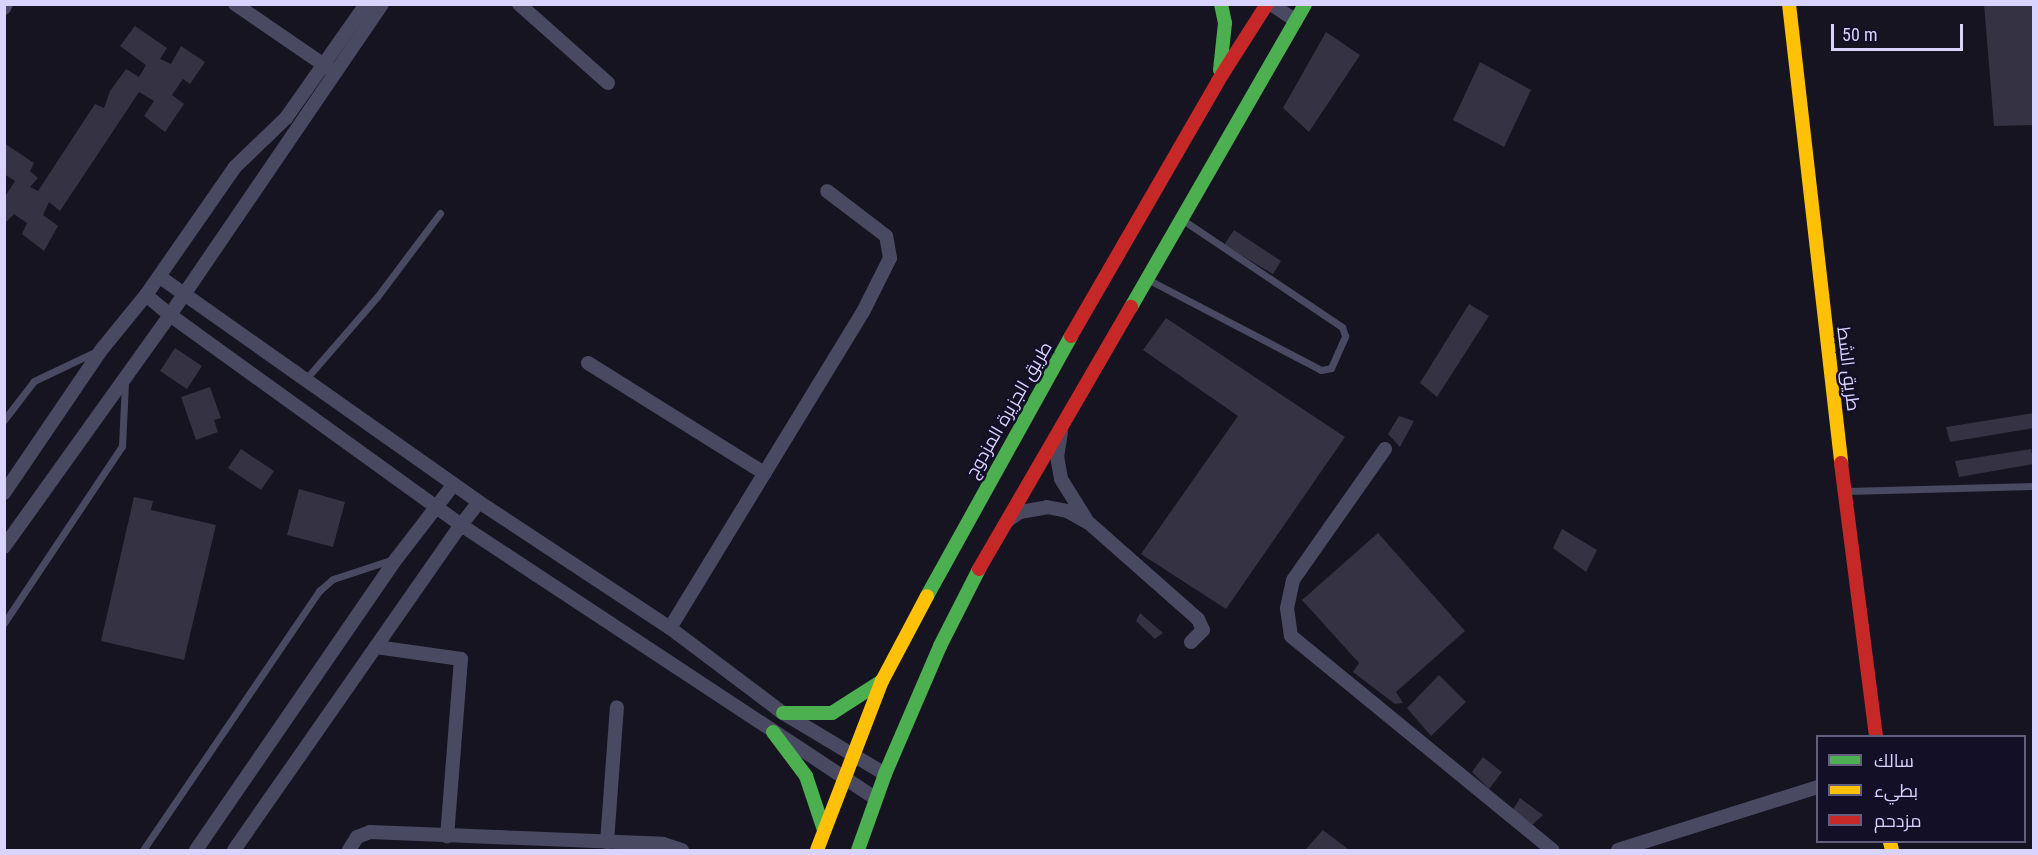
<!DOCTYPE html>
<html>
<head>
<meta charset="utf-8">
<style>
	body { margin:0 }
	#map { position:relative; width:2038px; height:855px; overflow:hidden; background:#161421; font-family:"Roboto Condensed",Cairo,sans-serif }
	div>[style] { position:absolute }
	.building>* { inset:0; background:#343243 }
	.lane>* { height:7px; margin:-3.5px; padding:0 3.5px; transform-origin:3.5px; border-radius:3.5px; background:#4a4962 }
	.street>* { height:14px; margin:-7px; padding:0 7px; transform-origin:7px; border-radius:7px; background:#4a4962 }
	.fast>* { height:14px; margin:-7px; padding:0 7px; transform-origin:7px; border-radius:7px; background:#4caf50 }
	.slow>* { height:14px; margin:-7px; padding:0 7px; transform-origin:7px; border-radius:7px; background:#ffc107 }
	.jam>* { height:14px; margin:-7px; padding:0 7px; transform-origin:7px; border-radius:7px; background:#c62828 }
	span { translate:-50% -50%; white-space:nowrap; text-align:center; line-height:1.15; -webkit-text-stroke:5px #130f26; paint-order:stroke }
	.street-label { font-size:18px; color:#d9d4ff }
	.frame { position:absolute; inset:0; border:6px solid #d9d4ff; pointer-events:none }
	.legend { position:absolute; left:1816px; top:735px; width:210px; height:108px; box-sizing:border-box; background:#130f26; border:2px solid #625e7d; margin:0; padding:8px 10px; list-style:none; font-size:18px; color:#d9d4ff }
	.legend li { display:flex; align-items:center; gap:12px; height:30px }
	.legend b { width:30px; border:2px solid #625e7d }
	.scale { position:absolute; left:1831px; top:24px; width:132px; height:27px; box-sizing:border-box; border:3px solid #d9d4ff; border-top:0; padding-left:8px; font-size:18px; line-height:21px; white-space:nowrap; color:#d9d4ff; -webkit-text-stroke:4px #130f26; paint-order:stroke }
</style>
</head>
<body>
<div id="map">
	<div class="building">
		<i style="clip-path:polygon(1984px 4px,2034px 4px,2034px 125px,1994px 126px)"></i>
		<i style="clip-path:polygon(135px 26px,167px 48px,160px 59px,171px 64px,181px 46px,205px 62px,190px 84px,183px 79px,172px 95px,184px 104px,165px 132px,144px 116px,154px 101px,139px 92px,60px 211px,49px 202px,43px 215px,58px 226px,44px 251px,22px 234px,27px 223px,14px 214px,4px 224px,4px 198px,15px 181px,4px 174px,4px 143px,34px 163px,30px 171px,38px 178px,30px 187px,38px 191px,95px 104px,104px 108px,110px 91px,126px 69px,139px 77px,146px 65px,120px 46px)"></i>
		<i style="clip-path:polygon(1326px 32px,1360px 55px,1309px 132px,1283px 108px)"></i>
		<i style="clip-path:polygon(1480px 62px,1531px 90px,1504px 147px,1453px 120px)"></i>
		<i style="clip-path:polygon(1234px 230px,1281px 261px,1273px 274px,1224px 245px)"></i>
		<i style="clip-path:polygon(1469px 304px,1489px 316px,1437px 397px,1420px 383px)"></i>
		<i style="clip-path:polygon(1166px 318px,1345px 437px,1226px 609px,1141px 554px,1238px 416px,1143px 350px)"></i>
		<i style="clip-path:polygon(175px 348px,202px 366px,187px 389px,160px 371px)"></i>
		<i style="clip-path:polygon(210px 387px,221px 418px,214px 420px,218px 432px,196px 440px,181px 397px)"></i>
		<i style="clip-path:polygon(2034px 413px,2034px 428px,1950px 442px,1946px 427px)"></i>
		<i style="clip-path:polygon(1399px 416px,1414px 421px,1400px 447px,1388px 434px)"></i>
		<i style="clip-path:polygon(241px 449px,274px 471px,261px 490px,228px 468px)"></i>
		<i style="clip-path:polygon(2031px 449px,2034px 464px,1959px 477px,1955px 461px)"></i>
		<i style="clip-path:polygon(299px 489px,345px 502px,333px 547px,287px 535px)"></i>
		<i style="clip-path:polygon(134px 497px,153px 501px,151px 510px,216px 525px,184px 660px,101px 641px)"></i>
		<i style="clip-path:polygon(1562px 529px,1597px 550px,1586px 572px,1553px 548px)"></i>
		<i style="clip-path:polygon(1378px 533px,1465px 631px,1396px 692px,1403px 703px,1395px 704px,1353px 672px,1359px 663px,1302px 600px)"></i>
		<i style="clip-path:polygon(1140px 613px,1163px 633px,1155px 639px,1136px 621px)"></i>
		<i style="clip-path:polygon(1439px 675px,1466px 702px,1431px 736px,1407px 708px)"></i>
		<i style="clip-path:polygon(1483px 757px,1502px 772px,1489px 789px,1472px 772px)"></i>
		<i style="clip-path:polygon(1520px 798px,1543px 815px,1531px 826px,1512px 811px)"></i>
		<i style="clip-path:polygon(1323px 830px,1348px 849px,1305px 850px)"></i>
	</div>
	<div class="lane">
		<i style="left:1149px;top:280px;width:194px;rotate:27.6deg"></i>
		<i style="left:1321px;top:370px;width:10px;rotate:-11deg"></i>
		<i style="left:1331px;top:368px;width:35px;rotate:-66deg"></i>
		<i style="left:1345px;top:336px;width:9px;rotate:-108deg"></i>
		<i style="left:1342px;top:327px;width:190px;rotate:-146.1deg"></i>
		<i style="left:305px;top:380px;width:110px;rotate:-49.1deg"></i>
		<i style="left:377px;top:297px;width:105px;rotate:-53.1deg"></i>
		<i style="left:4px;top:420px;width:49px;rotate:-52.4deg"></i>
		<i style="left:34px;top:381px;width:70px;rotate:-25.5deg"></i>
		<i style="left:1847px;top:491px;width:187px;rotate:-1.5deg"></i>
		<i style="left:4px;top:623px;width:213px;rotate:-56.3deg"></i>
		<i style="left:122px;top:446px;width:64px;rotate:-87.3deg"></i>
		<i style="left:143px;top:850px;width:313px;rotate:-55.8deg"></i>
		<i style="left:319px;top:591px;width:18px;rotate:-41deg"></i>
		<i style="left:333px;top:579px;width:64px;rotate:-18.2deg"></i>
	</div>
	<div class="street">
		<i style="left:235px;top:4px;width:115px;rotate:34.4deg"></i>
		<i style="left:519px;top:4px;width:119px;rotate:41.6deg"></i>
		<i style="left:1271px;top:4px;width:30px;rotate:34deg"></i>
		<i style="left:4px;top:8px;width:4px;rotate:-63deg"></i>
		<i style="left:160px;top:277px;width:390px;rotate:35.2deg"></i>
		<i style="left:479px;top:502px;width:229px;rotate:33.4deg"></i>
		<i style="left:670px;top:628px;width:141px;rotate:37deg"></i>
		<i style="left:783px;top:713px;width:119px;rotate:30.9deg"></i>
		<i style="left:146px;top:295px;width:31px;rotate:40deg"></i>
		<i style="left:170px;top:315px;width:376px;rotate:-55.7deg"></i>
		<i style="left:588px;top:363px;width:208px;rotate:32deg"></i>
		<i style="left:1061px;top:432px;width:24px;rotate:99deg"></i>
		<i style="left:1057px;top:456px;width:23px;rotate:80deg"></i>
		<i style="left:1061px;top:479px;width:47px;rotate:58deg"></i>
		<i style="left:1385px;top:449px;width:160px;rotate:125.1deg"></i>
		<i style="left:1293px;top:580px;width:29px;rotate:102deg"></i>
		<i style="left:1287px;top:608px;width:28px;rotate:82deg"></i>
		<i style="left:1291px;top:636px;width:338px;rotate:39.3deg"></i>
		<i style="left:4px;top:493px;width:174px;rotate:-55.8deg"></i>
		<i style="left:102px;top:349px;width:70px;rotate:-50.8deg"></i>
		<i style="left:146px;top:295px;width:156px;rotate:-55.2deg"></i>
		<i style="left:235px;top:167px;width:71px;rotate:-43.9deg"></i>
		<i style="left:286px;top:118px;width:139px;rotate:-54.9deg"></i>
		<i style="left:1007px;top:521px;width:16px;rotate:-35deg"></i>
		<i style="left:1020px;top:512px;width:27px;rotate:-10deg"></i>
		<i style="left:1047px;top:507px;width:20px;rotate:11deg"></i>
		<i style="left:1067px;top:511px;width:25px;rotate:29deg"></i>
		<i style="left:1089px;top:523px;width:145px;rotate:41.4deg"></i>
		<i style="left:1198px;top:619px;width:12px;rotate:66deg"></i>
		<i style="left:1203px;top:630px;width:17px;rotate:135deg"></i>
		<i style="left:4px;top:547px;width:285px;rotate:-54.4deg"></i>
		<i style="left:170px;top:315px;width:359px;rotate:35.8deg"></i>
		<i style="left:461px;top:525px;width:29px;rotate:-52deg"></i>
		<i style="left:670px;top:628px;width:370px;rotate:-58.6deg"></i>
		<i style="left:863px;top:312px;width:60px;rotate:-63.4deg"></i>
		<i style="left:890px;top:258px;width:22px;rotate:-100deg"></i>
		<i style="left:886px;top:236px;width:74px;rotate:-142.7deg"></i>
		<i style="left:376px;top:647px;width:86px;rotate:8deg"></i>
		<i style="left:461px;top:659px;width:178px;rotate:94.5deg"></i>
		<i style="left:607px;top:842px;width:135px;rotate:-85.8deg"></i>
		<i style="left:196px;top:850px;width:354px;rotate:-55.5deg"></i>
		<i style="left:397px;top:558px;width:93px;rotate:-52.4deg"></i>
		<i style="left:234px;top:850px;width:396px;rotate:-55.1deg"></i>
		<i style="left:461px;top:525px;width:496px;rotate:33.4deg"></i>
		<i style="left:349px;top:850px;width:15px;rotate:-58deg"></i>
		<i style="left:357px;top:837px;width:14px;rotate:-21deg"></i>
		<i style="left:370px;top:832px;width:293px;rotate:2.3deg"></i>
		<i style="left:663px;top:844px;width:20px;rotate:18deg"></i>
		<i style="left:1618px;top:850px;width:210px;rotate:-17.5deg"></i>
	</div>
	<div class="fast">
		<i style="left:1220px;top:70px;width:47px;rotate:-83.9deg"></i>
		<i style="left:1225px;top:23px;width:19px;rotate:-102deg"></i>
		<i style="left:1131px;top:307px;width:349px;rotate:-60.1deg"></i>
		<i style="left:927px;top:596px;width:297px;rotate:-61deg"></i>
		<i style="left:783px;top:713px;width:49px"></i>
		<i style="left:832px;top:713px;width:59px;rotate:-32.6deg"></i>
		<i style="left:773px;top:732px;width:55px;rotate:53.1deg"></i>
		<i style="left:806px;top:776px;width:57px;rotate:71.6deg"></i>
		<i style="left:858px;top:850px;width:81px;rotate:-70.4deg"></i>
		<i style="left:885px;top:774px;width:139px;rotate:-66.7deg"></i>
		<i style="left:940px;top:646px;width:86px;rotate:-63.1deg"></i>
	</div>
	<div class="slow">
		<i style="left:1789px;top:4px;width:462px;rotate:83.5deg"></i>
		<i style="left:1890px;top:842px;width:8px;rotate:76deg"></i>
		<i style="left:817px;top:850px;width:181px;rotate:-69deg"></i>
		<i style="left:882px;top:681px;width:96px;rotate:-62.1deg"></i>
	</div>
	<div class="jam">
		<i style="left:1071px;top:336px;width:294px;rotate:-60deg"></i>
		<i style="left:1218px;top:81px;width:91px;rotate:-57.5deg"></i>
		<i style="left:1841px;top:463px;width:275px;rotate:82.7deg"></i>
		<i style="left:979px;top:569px;width:303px;rotate:-59.9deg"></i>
	</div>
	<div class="street-label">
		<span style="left:1848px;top:369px;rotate:83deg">طريق الشط</span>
		<span style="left:1009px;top:410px;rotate:-60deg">طريق الجزيرة المزدوج</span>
	</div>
	<div class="frame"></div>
	<ul class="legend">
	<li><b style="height:8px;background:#4caf50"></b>سالك</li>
	<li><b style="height:8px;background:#ffc107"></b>بطيء</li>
	<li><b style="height:8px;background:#c62828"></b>مزدحم</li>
	</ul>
	<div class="scale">50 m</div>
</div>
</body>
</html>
